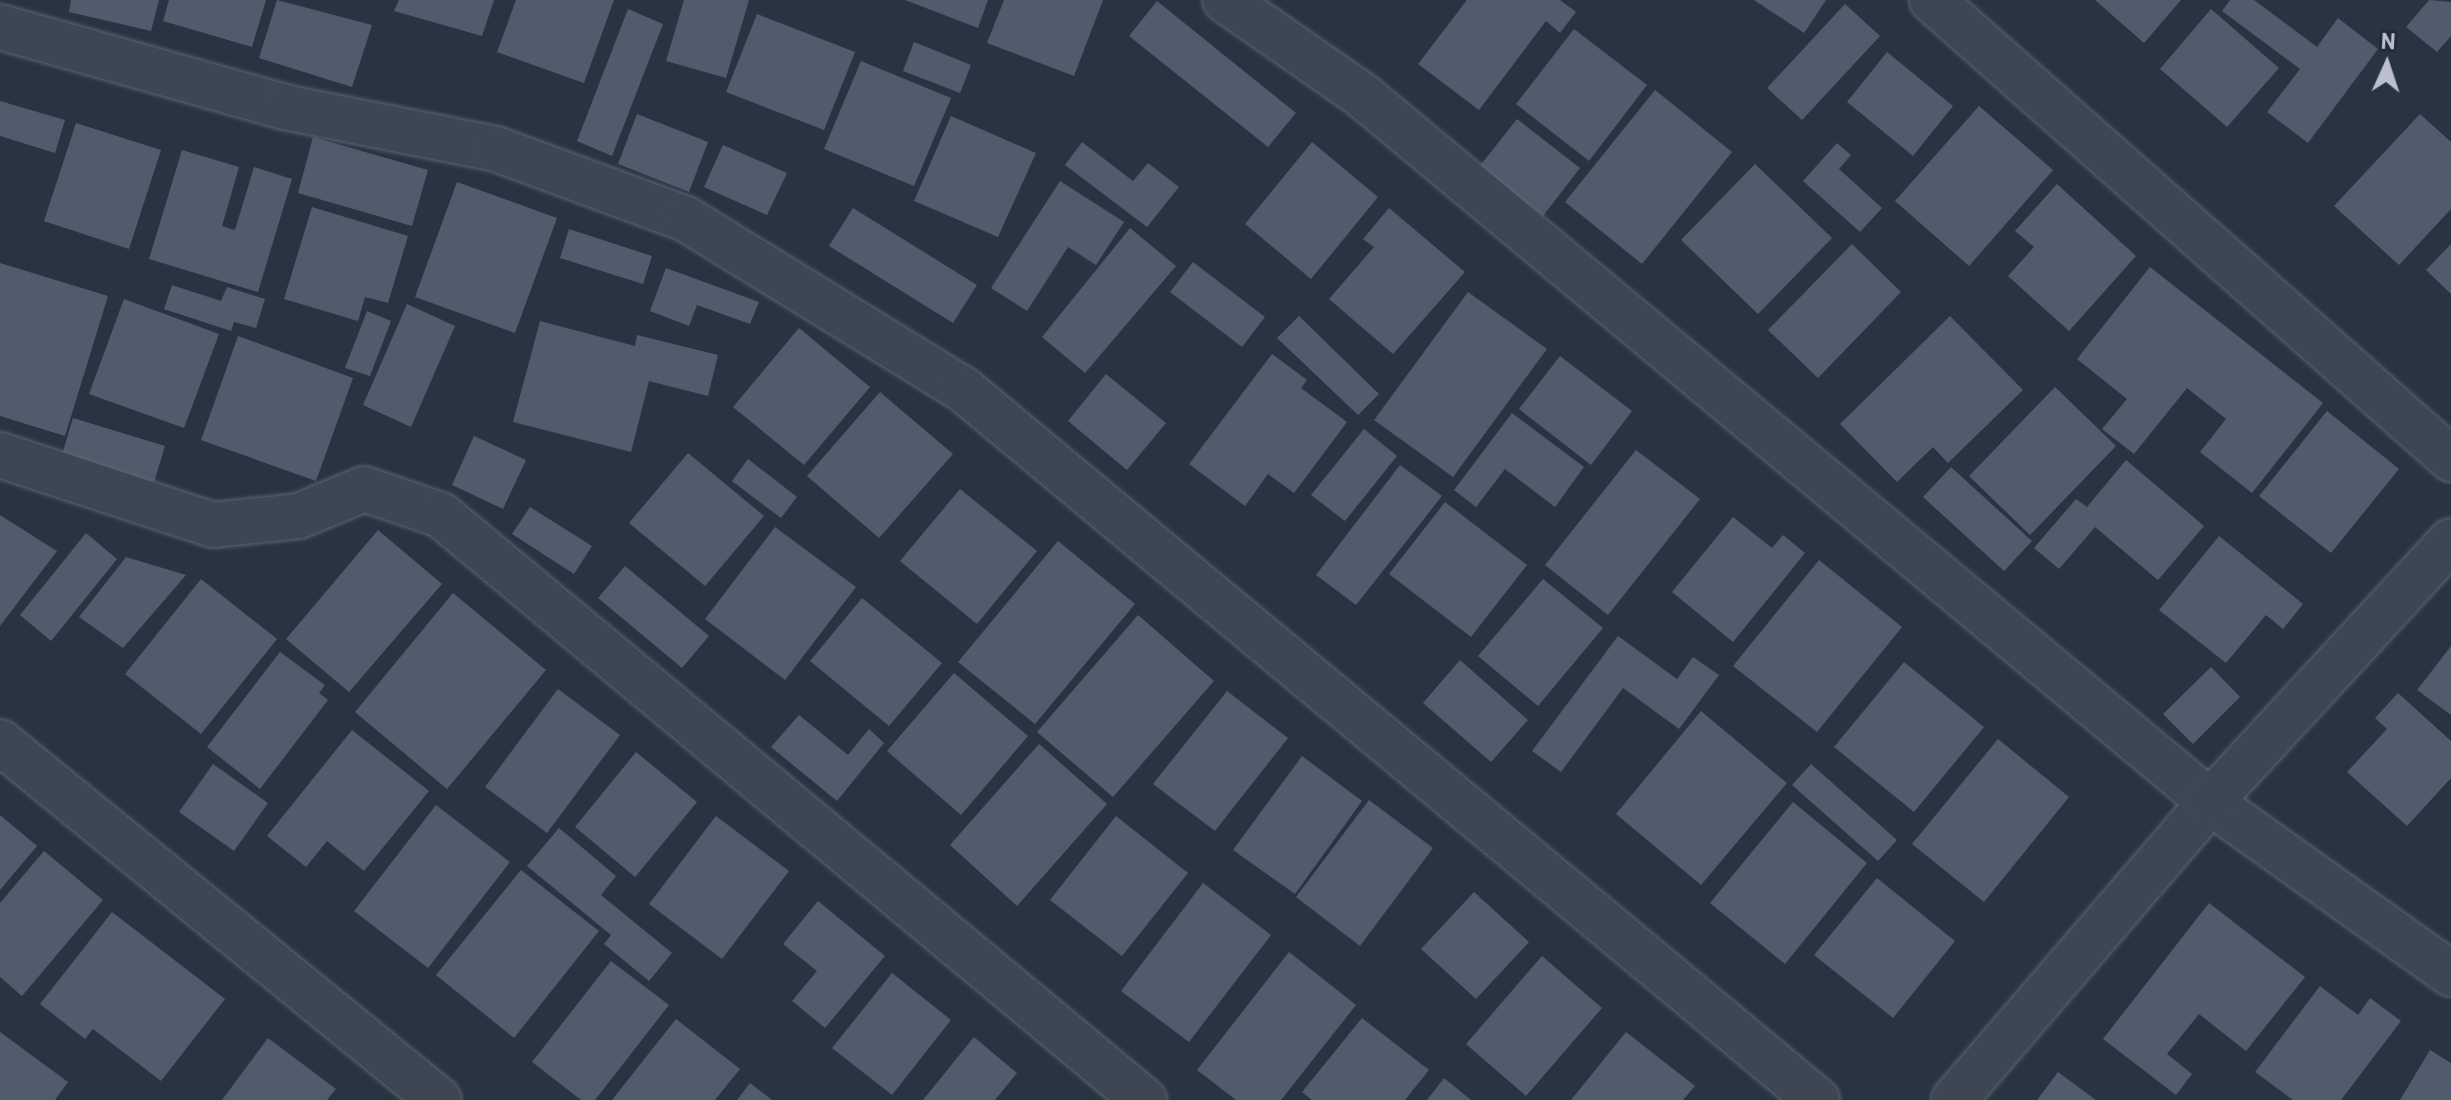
<!DOCTYPE html>
<html>
<head>
<meta charset="utf-8">
<style>
	body { margin:0 }
	#map { position:relative; width:2451px; height:1100px; overflow:hidden; background:#293443; font-family:Barlow,sans-serif }
	div>[style] { position:absolute }
	.building>* { inset:0; background:#505b6c }
	.roads { filter:drop-shadow(0 0 2px #5c6470) drop-shadow(0 0 2px #5c6470) }
	.street>* { height:44px; margin:-22px; padding:0 22px; transform-origin:22px; border-radius:22px; background:#3d4653 }
	span { translate:-50% -50%; white-space:nowrap; text-align:center; line-height:1.15; -webkit-text-stroke:6px #222b38; paint-order:stroke }
	.north { position:absolute; left:2347px; top:24px; width:80px; height:80px; -webkit-text-stroke:6px #222b38; paint-order:stroke; rotate:3deg; font-size:22px; font-weight:700; line-height:32px; text-align:center; color:#bbc1cc }
	.north::after { content:''; display:block; margin:auto; width:28px; height:36px; background:#bbc1cc; clip-path:polygon(50% 0,100% 100%,50% 72%,0 100%) }
</style>
</head>
<body>
<div id="map">
	<div class="building">
		<i style="clip-path:polygon(71px 0,159px 0,151px 31px,69px 12px)"></i>
		<i style="clip-path:polygon(169px 0,266px 0,252px 47px,163px 21px)"></i>
		<i style="clip-path:polygon(277px 0,372px 25px,352px 87px,259px 58px)"></i>
		<i style="clip-path:polygon(399px 0,494px 0,482px 36px,394px 11px)"></i>
		<i style="clip-path:polygon(516px 0,614px 0,584px 83px,497px 52px)"></i>
		<i style="clip-path:polygon(684px 0,749px 0,726px 78px,666px 61px)"></i>
		<i style="clip-path:polygon(905px 0,988px 0,978px 28px)"></i>
		<i style="clip-path:polygon(1004px 0,1103px 0,1074px 76px,987px 43px)"></i>
		<i style="clip-path:polygon(1467px 0,1560px 0,1576px 12px,1560px 33px,1546px 21px,1479px 110px,1418px 64px)"></i>
		<i style="clip-path:polygon(1754px 0,1826px 0,1804px 33px)"></i>
		<i style="clip-path:polygon(2095px 0,2181px 0,2144px 43px)"></i>
		<i style="clip-path:polygon(2230px 0,2254px 0,2317px 47px,2338px 18px,2378px 49px,2308px 143px,2267px 112px,2300px 69px,2222px 11px)"></i>
		<i style="clip-path:polygon(2429px 0,2451px 2px,2451px 36px,2437px 52px,2406px 27px)"></i>
		<i style="clip-path:polygon(1157px 1px,1296px 113px,1268px 147px,1129px 36px)"></i>
		<i style="clip-path:polygon(1845px 4px,1880px 36px,1802px 120px,1767px 88px)"></i>
		<i style="clip-path:polygon(628px 9px,663px 24px,612px 156px,577px 141px)"></i>
		<i style="clip-path:polygon(2211px 9px,2279px 68px,2227px 127px,2160px 69px)"></i>
		<i style="clip-path:polygon(757px 14px,855px 52px,824px 130px,726px 92px)"></i>
		<i style="clip-path:polygon(1574px 29px,1647px 85px,1589px 161px,1516px 104px)"></i>
		<i style="clip-path:polygon(914px 42px,971px 65px,960px 93px,903px 71px)"></i>
		<i style="clip-path:polygon(1887px 52px,1953px 106px,1913px 156px,1847px 102px)"></i>
		<i style="clip-path:polygon(861px 61px,951px 98px,914px 186px,824px 149px)"></i>
		<i style="clip-path:polygon(1655px 90px,1732px 152px,1642px 264px,1565px 202px)"></i>
		<i style="clip-path:polygon(0 101px,65px 120px,55px 153px,0 136px)"></i>
		<i style="clip-path:polygon(1979px 106px,2053px 170px,1969px 266px,1895px 201px)"></i>
		<i style="clip-path:polygon(637px 114px,708px 142px,689px 192px,618px 164px)"></i>
		<i style="clip-path:polygon(2420px 114px,2451px 142px,2451px 209px,2399px 265px,2334px 206px)"></i>
		<i style="clip-path:polygon(951px 116px,1036px 153px,998px 237px,914px 201px)"></i>
		<i style="clip-path:polygon(1517px 119px,1580px 168px,1543px 216px,1479px 167px)"></i>
		<i style="clip-path:polygon(76px 123px,161px 150px,129px 249px,44px 221px)"></i>
		<i style="clip-path:polygon(313px 137px,428px 170px,412px 226px,298px 193px)"></i>
		<i style="clip-path:polygon(1082px 142px,1133px 181px,1148px 163px,1179px 187px,1147px 227px,1065px 165px)"></i>
		<i style="clip-path:polygon(1312px 142px,1378px 197px,1311px 279px,1245px 224px)"></i>
		<i style="clip-path:polygon(1837px 143px,1851px 155px,1839px 169px,1882px 208px,1860px 232px,1803px 181px)"></i>
		<i style="clip-path:polygon(723px 145px,787px 173px,767px 215px,704px 187px)"></i>
		<i style="clip-path:polygon(182px 150px,239px 167px,222px 226px,235px 230px,254px 167px,292px 179px,258px 292px,149px 259px)"></i>
		<i style="clip-path:polygon(1755px 164px,1832px 238px,1758px 314px,1681px 240px)"></i>
		<i style="clip-path:polygon(1060px 181px,1124px 222px,1096px 265px,1068px 247px,1027px 311px,991px 288px)"></i>
		<i style="clip-path:polygon(457px 182px,557px 218px,515px 333px,415px 297px)"></i>
		<i style="clip-path:polygon(2057px 184px,2136px 256px,2069px 331px,2008px 276px,2034px 247px,2015px 231px)"></i>
		<i style="clip-path:polygon(312px 207px,408px 236px,388px 303px,365px 297px,358px 321px,284px 299px)"></i>
		<i style="clip-path:polygon(853px 208px,977px 285px,953px 323px,829px 246px)"></i>
		<i style="clip-path:polygon(1389px 208px,1465px 272px,1393px 354px,1329px 299px,1374px 247px,1363px 239px)"></i>
		<i style="clip-path:polygon(1130px 228px,1176px 266px,1085px 373px,1042px 337px)"></i>
		<i style="clip-path:polygon(569px 229px,652px 256px,643px 284px,560px 258px)"></i>
		<i style="clip-path:polygon(1852px 244px,1901px 292px,1818px 378px,1768px 330px)"></i>
		<i style="clip-path:polygon(2451px 244px,2451px 294px,2426px 270px)"></i>
		<i style="clip-path:polygon(1193px 262px,1265px 317px,1242px 347px,1170px 292px)"></i>
		<i style="clip-path:polygon(0 263px,108px 296px,65px 436px,0 416px)"></i>
		<i style="clip-path:polygon(2150px 267px,2323px 403px,2252px 493px,2200px 452px,2226px 419px,2187px 388px,2134px 454px,2102px 429px,2127px 399px,2077px 359px)"></i>
		<i style="clip-path:polygon(666px 268px,759px 302px,750px 324px,697px 305px,689px 326px,650px 311px)"></i>
		<i style="clip-path:polygon(172px 285px,221px 301px,227px 287px,265px 299px,256px 328px,234px 322px,231px 331px,164px 309px)"></i>
		<i style="clip-path:polygon(1468px 292px,1547px 349px,1453px 477px,1374px 420px)"></i>
		<i style="clip-path:polygon(124px 299px,219px 334px,184px 428px,89px 394px)"></i>
		<i style="clip-path:polygon(407px 304px,455px 326px,411px 427px,363px 405px)"></i>
		<i style="clip-path:polygon(367px 311px,391px 321px,370px 376px,345px 368px)"></i>
		<i style="clip-path:polygon(1299px 316px,1379px 394px,1358px 415px,1277px 338px)"></i>
		<i style="clip-path:polygon(1950px 316px,2023px 390px,1948px 463px,1933px 447px,1897px 482px,1840px 424px)"></i>
		<i style="clip-path:polygon(540px 321px,635px 346px,637px 335px,718px 355px,708px 396px,649px 381px,631px 452px,513px 422px)"></i>
		<i style="clip-path:polygon(799px 328px,870px 387px,804px 465px,733px 407px)"></i>
		<i style="clip-path:polygon(238px 336px,353px 378px,316px 481px,201px 440px)"></i>
		<i style="clip-path:polygon(1272px 354px,1307px 380px,1301px 388px,1347px 422px,1294px 493px,1268px 474px,1245px 506px,1189px 464px)"></i>
		<i style="clip-path:polygon(1560px 356px,1632px 411px,1591px 465px,1519px 409px)"></i>
		<i style="clip-path:polygon(1106px 374px,1166px 423px,1127px 470px,1068px 421px)"></i>
		<i style="clip-path:polygon(2055px 387px,2116px 446px,2030px 535px,1969px 476px)"></i>
		<i style="clip-path:polygon(880px 392px,953px 454px,879px 538px,807px 476px)"></i>
		<i style="clip-path:polygon(2327px 411px,2399px 469px,2331px 553px,2259px 496px)"></i>
		<i style="clip-path:polygon(1512px 413px,1584px 467px,1555px 507px,1505px 469px,1476px 507px,1454px 490px)"></i>
		<i style="clip-path:polygon(73px 418px,165px 446px,152px 489px,60px 461px)"></i>
		<i style="clip-path:polygon(1364px 429px,1397px 456px,1345px 521px,1311px 495px)"></i>
		<i style="clip-path:polygon(474px 436px,526px 460px,503px 509px,452px 485px)"></i>
		<i style="clip-path:polygon(1636px 450px,1700px 499px,1608px 615px,1545px 565px)"></i>
		<i style="clip-path:polygon(688px 453px,764px 516px,705px 586px,629px 523px)"></i>
		<i style="clip-path:polygon(748px 459px,797px 497px,781px 518px,732px 481px)"></i>
		<i style="clip-path:polygon(2126px 460px,2204px 526px,2158px 580px,2095px 527px,2059px 569px,2034px 548px,2076px 499px,2087px 507px)"></i>
		<i style="clip-path:polygon(1400px 465px,1442px 496px,1356px 605px,1316px 575px)"></i>
		<i style="clip-path:polygon(1951px 467px,2032px 541px,2004px 571px,1923px 497px)"></i>
		<i style="clip-path:polygon(960px 489px,1037px 551px,977px 624px,900px 561px)"></i>
		<i style="clip-path:polygon(1445px 502px,1527px 565px,1471px 637px,1389px 574px)"></i>
		<i style="clip-path:polygon(530px 507px,592px 546px,574px 574px,512px 534px)"></i>
		<i style="clip-path:polygon(0 515px,57px 551px,0 626px)"></i>
		<i style="clip-path:polygon(1733px 517px,1772px 548px,1783px 535px,1805px 553px,1733px 642px,1672px 592px)"></i>
		<i style="clip-path:polygon(775px 527px,856px 587px,785px 680px,705px 619px)"></i>
		<i style="clip-path:polygon(378px 530px,442px 584px,349px 692px,286px 639px)"></i>
		<i style="clip-path:polygon(86px 533px,117px 559px,51px 641px,20px 615px)"></i>
		<i style="clip-path:polygon(2219px 536px,2303px 604px,2283px 629px,2266px 615px,2226px 663px,2159px 610px)"></i>
		<i style="clip-path:polygon(1058px 541px,1135px 604px,1035px 724px,958px 662px)"></i>
		<i style="clip-path:polygon(126px 557px,186px 575px,123px 648px,79px 617px)"></i>
		<i style="clip-path:polygon(1819px 560px,1902px 627px,1817px 732px,1733px 666px)"></i>
		<i style="clip-path:polygon(625px 566px,709px 636px,682px 668px,598px 598px)"></i>
		<i style="clip-path:polygon(201px 579px,277px 639px,201px 734px,125px 674px)"></i>
		<i style="clip-path:polygon(1543px 579px,1603px 628px,1538px 706px,1478px 656px)"></i>
		<i style="clip-path:polygon(453px 593px,546px 670px,447px 789px,355px 712px)"></i>
		<i style="clip-path:polygon(862px 598px,942px 663px,889px 726px,810px 661px)"></i>
		<i style="clip-path:polygon(1138px 615px,1214px 681px,1113px 797px,1037px 732px)"></i>
		<i style="clip-path:polygon(1618px 636px,1677px 679px,1693px 657px,1719px 675px,1679px 729px,1623px 688px,1561px 772px,1532px 751px)"></i>
		<i style="clip-path:polygon(2451px 646px,2451px 715px,2417px 690px)"></i>
		<i style="clip-path:polygon(280px 652px,325px 685px,319px 693px,328px 700px,260px 789px,207px 747px)"></i>
		<i style="clip-path:polygon(1460px 660px,1528px 720px,1491px 762px,1423px 703px)"></i>
		<i style="clip-path:polygon(1904px 662px,1984px 727px,1914px 812px,1834px 747px)"></i>
		<i style="clip-path:polygon(2211px 667px,2240px 697px,2193px 744px,2163px 714px)"></i>
		<i style="clip-path:polygon(954px 673px,1028px 736px,961px 815px,887px 751px)"></i>
		<i style="clip-path:polygon(558px 689px,620px 735px,547px 833px,485px 787px)"></i>
		<i style="clip-path:polygon(1227px 691px,1288px 738px,1215px 831px,1153px 784px)"></i>
		<i style="clip-path:polygon(2398px 693px,2451px 741px,2451px 778px,2407px 826px,2347px 772px,2387px 729px,2375px 718px)"></i>
		<i style="clip-path:polygon(1701px 711px,1787px 783px,1701px 885px,1616px 814px)"></i>
		<i style="clip-path:polygon(799px 715px,848px 755px,869px 729px,884px 743px,837px 801px,771px 747px)"></i>
		<i style="clip-path:polygon(352px 730px,429px 791px,364px 871px,327px 841px,306px 867px,267px 836px)"></i>
		<i style="clip-path:polygon(1998px 739px,2069px 797px,1984px 902px,1912px 844px)"></i>
		<i style="clip-path:polygon(1039px 744px,1107px 804px,1017px 906px,950px 845px)"></i>
		<i style="clip-path:polygon(636px 752px,697px 802px,635px 877px,575px 827px)"></i>
		<i style="clip-path:polygon(1302px 756px,1362px 801px,1295px 894px,1233px 850px)"></i>
		<i style="clip-path:polygon(213px 764px,268px 803px,234px 851px,179px 812px)"></i>
		<i style="clip-path:polygon(1811px 764px,1897px 840px,1878px 861px,1792px 785px)"></i>
		<i style="clip-path:polygon(1369px 800px,1433px 848px,1360px 946px,1296px 897px)"></i>
		<i style="clip-path:polygon(1793px 802px,1867px 863px,1785px 964px,1710px 903px)"></i>
		<i style="clip-path:polygon(436px 805px,510px 862px,428px 968px,354px 911px)"></i>
		<i style="clip-path:polygon(0 815px,37px 846px,0 890px)"></i>
		<i style="clip-path:polygon(716px 816px,789px 871px,722px 959px,649px 904px)"></i>
		<i style="clip-path:polygon(1116px 816px,1188px 873px,1122px 956px,1050px 900px)"></i>
		<i style="clip-path:polygon(559px 828px,616px 876px,601px 895px,672px 953px,649px 981px,604px 944px,611px 935px,527px 866px)"></i>
		<i style="clip-path:polygon(44px 851px,103px 900px,22px 996px,0 977px,0 903px)"></i>
		<i style="clip-path:polygon(521px 870px,599px 931px,514px 1038px,436px 975px)"></i>
		<i style="clip-path:polygon(1877px 878px,1955px 941px,1893px 1018px,1814px 955px)"></i>
		<i style="clip-path:polygon(1203px 883px,1271px 935px,1189px 1042px,1121px 991px)"></i>
		<i style="clip-path:polygon(1474px 892px,1529px 942px,1476px 999px,1421px 949px)"></i>
		<i style="clip-path:polygon(818px 901px,885px 956px,825px 1028px,792px 1001px,817px 971px,783px 944px)"></i>
		<i style="clip-path:polygon(2209px 903px,2305px 977px,2246px 1051px,2199px 1014px,2167px 1054px,2192px 1074px,2176px 1095px,2103px 1039px)"></i>
		<i style="clip-path:polygon(112px 912px,225px 999px,161px 1081px,93px 1029px,85px 1039px,40px 1004px)"></i>
		<i style="clip-path:polygon(1289px 952px,1356px 1005px,1281px 1100px,1236px 1100px,1197px 1070px)"></i>
		<i style="clip-path:polygon(1542px 956px,1602px 1008px,1526px 1096px,1466px 1044px)"></i>
		<i style="clip-path:polygon(611px 961px,669px 1005px,595px 1100px,581px 1100px,532px 1062px)"></i>
		<i style="clip-path:polygon(892px 973px,951px 1020px,892px 1095px,832px 1048px)"></i>
		<i style="clip-path:polygon(2320px 986px,2358px 1015px,2370px 998px,2401px 1021px,2341px 1100px,2293px 1100px,2255px 1072px)"></i>
		<i style="clip-path:polygon(1362px 1018px,1429px 1070px,1405px 1100px,1312px 1100px,1302px 1092px)"></i>
		<i style="clip-path:polygon(676px 1019px,740px 1069px,715px 1100px,612px 1100px)"></i>
		<i style="clip-path:polygon(0 1032px,68px 1082px,55px 1100px,0 1100px)"></i>
		<i style="clip-path:polygon(1626px 1032px,1695px 1086px,1683px 1100px,1571px 1100px)"></i>
		<i style="clip-path:polygon(974px 1037px,1017px 1073px,995px 1100px,923px 1100px)"></i>
		<i style="clip-path:polygon(268px 1038px,336px 1089px,327px 1100px,222px 1100px)"></i>
		<i style="clip-path:polygon(2430px 1050px,2451px 1063px,2451px 1100px,2400px 1100px)"></i>
		<i style="clip-path:polygon(2058px 1072px,2096px 1100px,2037px 1100px)"></i>
		<i style="clip-path:polygon(1444px 1078px,1471px 1100px,1427px 1100px)"></i>
		<i style="clip-path:polygon(750px 1083px,772px 1100px,737px 1100px)"></i>
	</div>
	<div class="roads">
		<div class="street">
			<i style="left:1225px;top:0;width:168px;rotate:34.8deg"></i>
			<i style="left:1363px;top:96px;width:1103px;rotate:39.81deg"></i>
			<i style="left:2210px;top:802px;width:296px;rotate:35.5deg"></i>
			<i style="left:1932px;top:0;width:693px;rotate:41.49deg"></i>
			<i style="left:0;top:27px;width:295px;rotate:15.7deg"></i>
			<i style="left:284px;top:107px;width:216px;rotate:11.2deg"></i>
			<i style="left:496px;top:149px;width:202px;rotate:20.2deg"></i>
			<i style="left:686px;top:219px;width:326px;rotate:31.6deg"></i>
			<i style="left:964px;top:390px;width:1110px;rotate:39.77deg"></i>
			<i style="left:0;top:455px;width:224px;rotate:18.2deg"></i>
			<i style="left:213px;top:525px;width:86px;rotate:-6deg"></i>
			<i style="left:299px;top:516px;width:70px;rotate:-22.6deg"></i>
			<i style="left:364px;top:489px;width:81px;rotate:18.7deg"></i>
			<i style="left:441px;top:515px;width:915px;rotate:39.77deg"></i>
			<i style="left:0;top:742px;width:566px;rotate:39.2deg"></i>
			<i style="left:1954px;top:1100px;width:393px;rotate:-49.3deg"></i>
			<i style="left:2210px;top:802px;width:355px;rotate:-47.3deg"></i>
		</div>
	</div>
	<div class="north">N</div>
</div>
</body>
</html>
